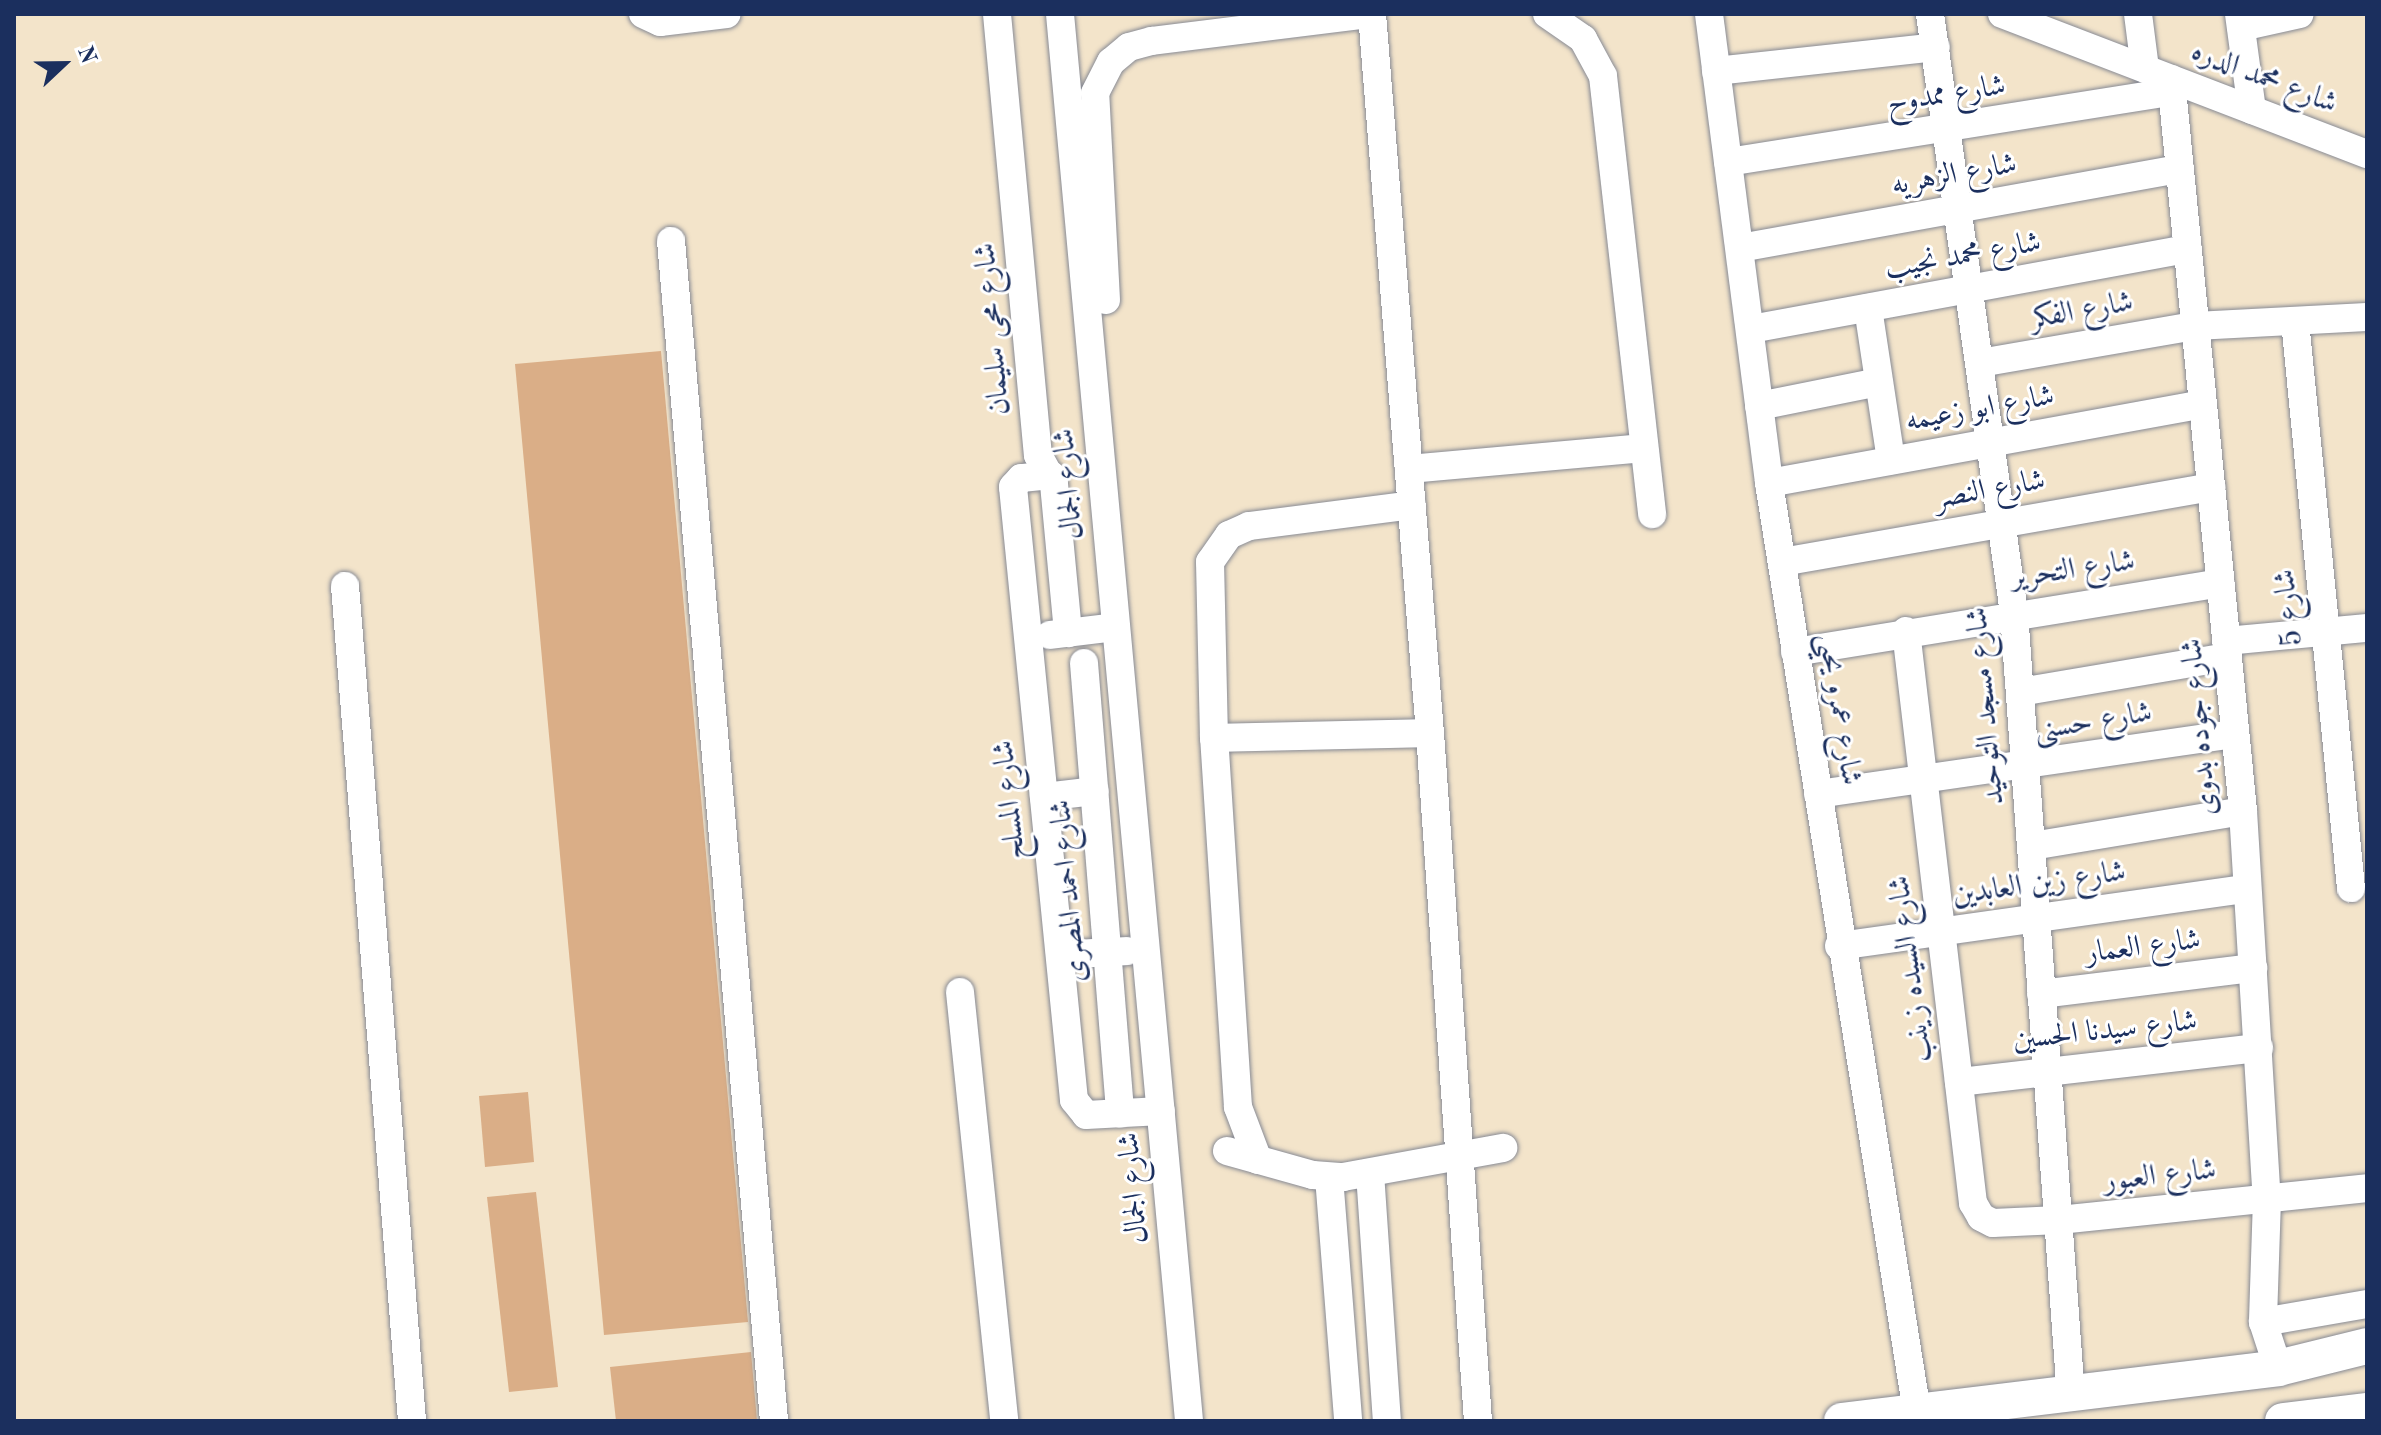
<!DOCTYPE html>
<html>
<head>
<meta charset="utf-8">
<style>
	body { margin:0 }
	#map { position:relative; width:2381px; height:1435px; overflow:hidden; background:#f3e4ca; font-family:"Old Standard TT",Amiri,serif }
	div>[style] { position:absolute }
	.building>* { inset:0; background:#daae87 }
	.roads { filter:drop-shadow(0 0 2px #878a94) drop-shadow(0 0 2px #878a94) }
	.minor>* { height:28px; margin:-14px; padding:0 14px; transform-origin:14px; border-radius:14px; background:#fff }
	.major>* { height:36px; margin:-18px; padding:0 18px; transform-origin:18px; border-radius:18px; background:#fff }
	span { translate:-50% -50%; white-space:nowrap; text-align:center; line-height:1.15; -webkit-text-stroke:6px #fff; paint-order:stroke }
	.street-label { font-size:30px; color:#1b2f5e }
	.frame { position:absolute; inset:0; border:16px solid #1b2f5e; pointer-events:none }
	.north { position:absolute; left:24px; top:24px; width:80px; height:80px; -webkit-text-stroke:6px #fff; paint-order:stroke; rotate:68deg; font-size:22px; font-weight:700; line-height:32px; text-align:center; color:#1b2f5e }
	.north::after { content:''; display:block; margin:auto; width:28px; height:36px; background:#1b2f5e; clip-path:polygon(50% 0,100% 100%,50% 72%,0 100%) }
</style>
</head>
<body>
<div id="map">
	<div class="building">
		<i style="clip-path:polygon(661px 351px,748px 1322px,604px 1335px,515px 364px)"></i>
		<i style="clip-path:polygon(528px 1092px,534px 1162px,485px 1167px,479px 1096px)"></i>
		<i style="clip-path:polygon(536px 1192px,558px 1387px,509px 1392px,487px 1197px)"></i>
		<i style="clip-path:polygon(751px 1352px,757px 1421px,616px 1421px,610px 1367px)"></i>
	</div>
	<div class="roads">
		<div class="minor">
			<i style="left:643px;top:14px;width:19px;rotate:25deg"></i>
			<i style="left:660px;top:22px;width:67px;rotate:-6.8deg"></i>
			<i style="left:997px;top:14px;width:443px;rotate:84.7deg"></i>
			<i style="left:1038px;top:455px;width:33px;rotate:61deg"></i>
			<i style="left:1054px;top:484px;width:150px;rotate:84.6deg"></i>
			<i style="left:1060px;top:14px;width:1413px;rotate:84.76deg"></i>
			<i style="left:1372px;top:14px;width:721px;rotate:85.39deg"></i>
			<i style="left:1430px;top:733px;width:690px;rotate:86.01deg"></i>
			<i style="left:1547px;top:14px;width:44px;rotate:34.8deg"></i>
			<i style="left:1583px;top:39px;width:42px;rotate:61.6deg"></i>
			<i style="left:1603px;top:76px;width:441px;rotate:83.6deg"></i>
			<i style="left:1709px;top:14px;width:473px;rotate:82.7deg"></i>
			<i style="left:1769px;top:483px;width:941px;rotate:80.95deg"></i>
			<i style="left:1930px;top:14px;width:605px;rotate:82.02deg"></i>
			<i style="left:2014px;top:613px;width:785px;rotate:85.84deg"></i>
			<i style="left:2002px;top:14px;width:391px;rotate:21deg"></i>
			<i style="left:2138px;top:14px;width:55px;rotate:82.7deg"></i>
			<i style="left:2239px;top:14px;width:97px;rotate:82.3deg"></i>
			<i style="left:2241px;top:27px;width:60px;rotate:-12.4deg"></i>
			<i style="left:1716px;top:71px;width:221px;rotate:-6.2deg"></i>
			<i style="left:2171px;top:79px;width:736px;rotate:84.38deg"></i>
			<i style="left:2243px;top:811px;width:389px;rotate:86.5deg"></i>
			<i style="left:2267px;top:1199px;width:123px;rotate:91.9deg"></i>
			<i style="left:2263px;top:1322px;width:48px;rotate:71.9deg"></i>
			<i style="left:1728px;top:162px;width:452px;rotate:-9deg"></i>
			<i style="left:671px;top:241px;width:1184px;rotate:85.01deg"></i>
			<i style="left:1740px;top:248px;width:447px;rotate:-10.2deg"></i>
			<i style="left:1106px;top:300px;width:207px;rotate:-93deg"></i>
			<i style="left:1095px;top:93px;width:35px;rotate:-63deg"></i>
			<i style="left:1111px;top:62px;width:23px;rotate:-40deg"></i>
			<i style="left:1129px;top:47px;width:24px;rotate:-15deg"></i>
			<i style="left:1152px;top:41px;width:220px;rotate:-7.1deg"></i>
			<i style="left:1868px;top:308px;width:154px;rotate:81.4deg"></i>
			<i style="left:2295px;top:321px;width:570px;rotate:84.36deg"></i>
			<i style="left:1751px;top:329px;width:444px;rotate:-10.4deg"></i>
			<i style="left:1980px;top:363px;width:218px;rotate:-9.8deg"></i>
			<i style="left:2195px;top:326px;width:172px;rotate:-3deg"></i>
			<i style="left:1759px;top:406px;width:122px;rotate:-11.3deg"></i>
			<i style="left:1409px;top:469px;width:236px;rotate:-5.1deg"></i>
			<i style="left:1051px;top:475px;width:30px;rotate:174deg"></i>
			<i style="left:1021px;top:478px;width:12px;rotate:132deg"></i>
			<i style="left:1013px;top:487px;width:616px;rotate:84.32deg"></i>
			<i style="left:1074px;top:1100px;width:19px;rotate:51deg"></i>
			<i style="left:1086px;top:1115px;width:75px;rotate:-3.1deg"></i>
			<i style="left:1769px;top:483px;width:441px;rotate:-10.3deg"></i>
			<i style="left:1782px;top:562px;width:436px;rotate:-9.9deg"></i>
			<i style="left:345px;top:586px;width:838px;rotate:85.41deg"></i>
			<i style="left:1906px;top:631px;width:576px;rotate:83.32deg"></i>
			<i style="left:1973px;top:1203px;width:16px;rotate:60deg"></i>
			<i style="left:1981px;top:1217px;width:13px;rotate:27deg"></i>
			<i style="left:1993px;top:1223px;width:66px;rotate:-2.6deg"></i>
			<i style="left:2059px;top:1220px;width:310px;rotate:-5.9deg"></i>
			<i style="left:1050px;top:635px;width:66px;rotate:-6.9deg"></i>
			<i style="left:2226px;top:641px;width:142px;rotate:-5.3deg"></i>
			<i style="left:1795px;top:652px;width:431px;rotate:-9.2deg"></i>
			<i style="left:1084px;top:663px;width:452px;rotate:85.4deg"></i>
			<i style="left:2020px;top:692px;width:210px;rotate:-9.6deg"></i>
			<i style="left:1214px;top:738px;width:216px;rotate:-1.3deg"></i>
			<i style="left:1818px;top:794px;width:421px;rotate:-8.2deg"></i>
			<i style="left:1044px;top:797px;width:51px;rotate:-6.7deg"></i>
			<i style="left:2032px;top:846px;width:214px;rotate:-9.4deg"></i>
			<i style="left:1839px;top:946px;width:412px;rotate:-8deg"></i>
			<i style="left:1060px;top:955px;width:67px;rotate:-3.4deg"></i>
			<i style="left:960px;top:992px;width:431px;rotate:84.1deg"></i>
			<i style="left:2041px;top:994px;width:214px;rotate:-7deg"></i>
			<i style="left:1959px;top:1082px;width:302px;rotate:-6.5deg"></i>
			<i style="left:1227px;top:1151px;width:89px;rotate:15.6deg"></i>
			<i style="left:1313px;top:1175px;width:30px;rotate:4deg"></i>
			<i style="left:1343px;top:1177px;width:163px;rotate:-10.3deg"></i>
			<i style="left:1258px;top:1160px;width:57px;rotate:-110.7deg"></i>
			<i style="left:1238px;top:1107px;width:370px;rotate:-93.7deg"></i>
			<i style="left:1214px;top:738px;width:176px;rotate:-91.3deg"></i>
			<i style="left:1210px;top:562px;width:33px;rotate:-55deg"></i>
			<i style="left:1229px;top:535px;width:22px;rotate:-24deg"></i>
			<i style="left:1249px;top:526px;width:164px;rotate:-7.3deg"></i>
			<i style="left:1370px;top:1173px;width:249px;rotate:86.1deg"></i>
			<i style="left:1329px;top:1177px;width:245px;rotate:85.5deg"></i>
			<i style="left:2263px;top:1322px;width:106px;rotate:-9.8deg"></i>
		</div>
		<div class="major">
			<i style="left:1842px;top:1421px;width:439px;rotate:-6.9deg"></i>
			<i style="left:2278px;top:1368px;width:92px;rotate:-13.9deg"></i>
			<i style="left:2283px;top:1421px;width:85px;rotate:-6.8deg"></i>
		</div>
	</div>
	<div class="street-label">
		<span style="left:2264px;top:78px;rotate:21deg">شارع محمد الدره</span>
		<span style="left:1946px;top:95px;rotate:-9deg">شارع ممدوح</span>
		<span style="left:1954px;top:175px;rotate:-10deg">شارع الزهريه</span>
		<span style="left:1963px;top:256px;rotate:-10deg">شارع محمد نجيب</span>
		<span style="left:2082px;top:311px;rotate:-10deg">شارع الفكر</span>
		<span style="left:993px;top:329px;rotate:-95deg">شارع محى سليمان</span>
		<span style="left:1980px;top:409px;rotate:-10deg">شارع ابو زعيمه</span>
		<span style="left:1069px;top:484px;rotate:-95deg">شارع الجمال</span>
		<span style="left:1990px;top:490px;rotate:-10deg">شارع النصر</span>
		<span style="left:2073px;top:570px;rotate:-8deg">شارع التحرير</span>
		<span style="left:2289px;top:608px;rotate:-96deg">شارع 5</span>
		<span style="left:1986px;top:706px;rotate:-95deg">شارع مسجد التوحيد</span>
		<span style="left:1839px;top:709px;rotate:81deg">شارع عمرو يحيى</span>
		<span style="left:2093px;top:722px;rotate:-9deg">شارع حسنى</span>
		<span style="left:2200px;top:727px;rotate:-95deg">شارع جوده بدوى</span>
		<span style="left:1010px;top:800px;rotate:-96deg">شارع المسلح</span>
		<span style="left:2039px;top:884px;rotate:-8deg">شارع زين العابدين</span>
		<span style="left:1069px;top:891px;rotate:-95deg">شارع احمد المصرى</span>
		<span style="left:2143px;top:947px;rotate:-7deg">شارع العمار</span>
		<span style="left:1911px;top:969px;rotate:-97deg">شارع السيده زينب</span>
		<span style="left:2105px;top:1031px;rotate:-6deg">شارع سيدنا الحسين</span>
		<span style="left:2160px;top:1176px;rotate:-6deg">شارع العبور</span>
		<span style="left:1134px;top:1188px;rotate:-95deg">شارع الجمال</span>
	</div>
	<div class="frame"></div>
	<div class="north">N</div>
</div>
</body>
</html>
